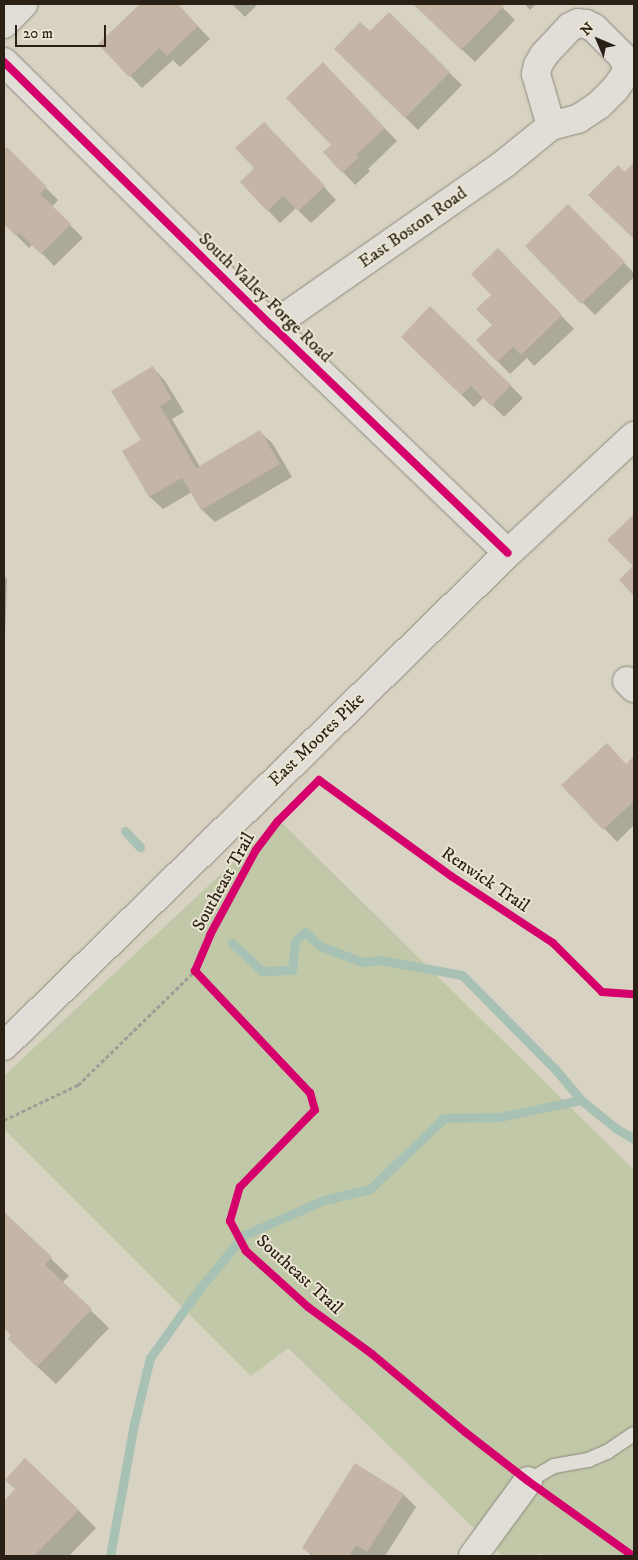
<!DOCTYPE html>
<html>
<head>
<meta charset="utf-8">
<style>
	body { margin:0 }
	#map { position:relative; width:638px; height:1560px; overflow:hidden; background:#d7d2c1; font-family:"IM FELL DW Pica",serif }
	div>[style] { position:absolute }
	.green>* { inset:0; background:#c0c8a7 }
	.shadow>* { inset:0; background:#0003 }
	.stream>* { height:9px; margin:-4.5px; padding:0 4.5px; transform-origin:4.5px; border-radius:4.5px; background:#a7c1b4 }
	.building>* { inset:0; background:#c4b5a6 }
	.path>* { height:3px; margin-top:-1.5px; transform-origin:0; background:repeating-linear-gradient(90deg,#a19d96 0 4px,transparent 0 6.5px) }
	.roads { filter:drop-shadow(0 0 1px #8d887e) drop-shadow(0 0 1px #8d887e) }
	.service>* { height:14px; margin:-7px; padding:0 7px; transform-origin:7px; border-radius:7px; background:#e0ded6 }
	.minor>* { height:28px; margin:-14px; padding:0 14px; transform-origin:14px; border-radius:14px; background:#e0ded6 }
	.secondary>* { height:28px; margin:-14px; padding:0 14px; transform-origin:14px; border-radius:14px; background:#e0ded6 }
	.cycleway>* { height:8px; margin:-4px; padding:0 4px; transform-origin:4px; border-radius:4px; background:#d6006c }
	span { translate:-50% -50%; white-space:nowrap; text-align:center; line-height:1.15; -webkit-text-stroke:4px #eae5d2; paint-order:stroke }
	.street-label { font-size:18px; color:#2b2016 }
	.frame { position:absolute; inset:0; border:5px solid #2b2016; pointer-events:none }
	.north { position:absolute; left:573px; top:15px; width:50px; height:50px; -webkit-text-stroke:4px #eae5d2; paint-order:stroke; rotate:315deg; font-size:14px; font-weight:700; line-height:20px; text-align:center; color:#2b2016 }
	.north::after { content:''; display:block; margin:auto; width:18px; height:22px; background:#2b2016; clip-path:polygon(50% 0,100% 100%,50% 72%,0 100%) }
	.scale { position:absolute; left:15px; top:25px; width:91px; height:22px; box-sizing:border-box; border:2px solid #2b2016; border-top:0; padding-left:6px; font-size:15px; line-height:18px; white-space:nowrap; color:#2b2016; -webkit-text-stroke:4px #eae5d2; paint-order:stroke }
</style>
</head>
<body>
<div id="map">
	<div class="green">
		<i style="clip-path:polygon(279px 820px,634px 1170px,634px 1556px,542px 1556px,539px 1553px,535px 1556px,503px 1556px,288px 1348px,251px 1376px,4px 1129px,4px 1076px)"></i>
	</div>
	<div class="shadow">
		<i style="clip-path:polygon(142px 4px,177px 4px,210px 39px,180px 67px,173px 60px,142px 88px,99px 44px)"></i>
		<i style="clip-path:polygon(232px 4px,258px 4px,245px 17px)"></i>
		<i style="clip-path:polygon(414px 4px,499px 4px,515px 20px,475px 62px)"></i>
		<i style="clip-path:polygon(525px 4px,536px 4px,530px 10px)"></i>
		<i style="clip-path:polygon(389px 14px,462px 85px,418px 130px,336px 49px,370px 33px)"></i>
		<i style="clip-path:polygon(335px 77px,397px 141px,368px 169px,370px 171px,355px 185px,343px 172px,332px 145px)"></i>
		<i style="clip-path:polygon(277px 136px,336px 200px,311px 223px,296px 208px,280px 223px,241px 182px,255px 168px)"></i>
		<i style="clip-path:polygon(7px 149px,58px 200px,52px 207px,83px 238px,54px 266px,33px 244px,29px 248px,4px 223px,4px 152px)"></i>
		<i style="clip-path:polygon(634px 164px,634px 238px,603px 208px,625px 174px)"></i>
		<i style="clip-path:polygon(568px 206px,634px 273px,634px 277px,595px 315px,527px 246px)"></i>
		<i style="clip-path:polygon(510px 262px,574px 329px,534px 366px,527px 358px,510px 374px,477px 340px,493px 325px,492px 295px)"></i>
		<i style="clip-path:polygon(402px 337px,510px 385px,523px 398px,504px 417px,484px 397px,474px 407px)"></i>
		<i style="clip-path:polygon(153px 368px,165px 381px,184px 412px,172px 419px,200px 467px,260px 432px,273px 444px,292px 477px,215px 522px,202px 510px,192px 492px,163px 509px,150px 497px,124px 452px,142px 441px)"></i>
		<i style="clip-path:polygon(634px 515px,634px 566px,609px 540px)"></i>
		<i style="clip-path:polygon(4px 575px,7px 579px,5px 635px,4px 635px)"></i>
		<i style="clip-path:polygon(634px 758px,634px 825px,617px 842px,563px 785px,626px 765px)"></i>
		<i style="clip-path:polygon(4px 1214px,69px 1276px,62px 1283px,109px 1328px,56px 1384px,27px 1357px,4px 1326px)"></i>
		<i style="clip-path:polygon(17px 1490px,78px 1510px,96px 1528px,69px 1556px,4px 1556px,4px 1503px)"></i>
		<i style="clip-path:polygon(403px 1494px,416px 1507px,385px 1556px,312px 1556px,304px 1548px)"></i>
	</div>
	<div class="stream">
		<i style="left:125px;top:831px;width:22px;rotate:47deg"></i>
		<i style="left:232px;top:943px;width:41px;rotate:43deg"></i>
		<i style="left:262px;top:971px;width:30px;rotate:-2deg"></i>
		<i style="left:292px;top:970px;width:29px;rotate:-84deg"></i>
		<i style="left:295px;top:941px;width:13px;rotate:-42deg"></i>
		<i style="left:305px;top:932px;width:21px;rotate:43deg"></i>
		<i style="left:320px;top:946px;width:45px;rotate:20.9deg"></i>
		<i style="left:362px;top:962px;width:18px;rotate:-6deg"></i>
		<i style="left:380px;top:960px;width:83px;rotate:10.4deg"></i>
		<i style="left:462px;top:975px;width:134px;rotate:45.3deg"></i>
		<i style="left:556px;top:1070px;width:39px;rotate:50deg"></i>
		<i style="left:581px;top:1100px;width:46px;rotate:38.9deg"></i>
		<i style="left:617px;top:1129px;width:20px;rotate:30deg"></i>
		<i style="left:110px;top:1556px;width:134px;rotate:-79.7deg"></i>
		<i style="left:134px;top:1424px;width:68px;rotate:-76.4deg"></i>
		<i style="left:150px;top:1358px;width:86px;rotate:-54.5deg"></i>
		<i style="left:200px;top:1288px;width:69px;rotate:-50.3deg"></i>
		<i style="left:244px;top:1235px;width:87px;rotate:-23.6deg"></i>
		<i style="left:324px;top:1200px;width:47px;rotate:-13.4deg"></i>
		<i style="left:370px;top:1189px;width:103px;rotate:-43.8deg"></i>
		<i style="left:444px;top:1118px;width:55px;rotate:-1deg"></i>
		<i style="left:499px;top:1117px;width:84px;rotate:-11.7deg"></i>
	</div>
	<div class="building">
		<i style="clip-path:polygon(140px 4px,178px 4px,198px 26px,167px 56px,159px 48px,129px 77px,98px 44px)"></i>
		<i style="clip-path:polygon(413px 4px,501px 4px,504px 6px,461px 50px)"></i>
		<i style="clip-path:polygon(389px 12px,450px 72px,405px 118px,334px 49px,360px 22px,370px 31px)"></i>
		<i style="clip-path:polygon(323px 62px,385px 128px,356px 155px,358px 158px,342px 173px,323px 152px,331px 145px,286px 98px)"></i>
		<i style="clip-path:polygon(264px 122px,325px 186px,298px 211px,283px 196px,267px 211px,240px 182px,254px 168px,235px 148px)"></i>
		<i style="clip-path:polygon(7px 147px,47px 187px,40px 194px,71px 224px,41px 254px,19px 233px,16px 236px,4px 224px,4px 150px)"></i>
		<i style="clip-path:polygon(634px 162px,634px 239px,588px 195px,618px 165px,625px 172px)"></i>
		<i style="clip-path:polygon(568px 204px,625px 262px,581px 304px,525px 246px)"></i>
		<i style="clip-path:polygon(498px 248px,562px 315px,521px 355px,513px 347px,497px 362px,476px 340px,492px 325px,476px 309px,491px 295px,471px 274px)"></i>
		<i style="clip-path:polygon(430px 306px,511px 385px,491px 406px,471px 386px,461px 395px,401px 337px)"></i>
		<i style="clip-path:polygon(153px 366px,172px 399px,160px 406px,196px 468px,260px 430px,280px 464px,201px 510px,182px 478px,149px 497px,122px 451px,141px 440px,111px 391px)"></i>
		<i style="clip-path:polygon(634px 514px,634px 596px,619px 580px,633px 566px,607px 540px)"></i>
		<i style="clip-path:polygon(607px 743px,626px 764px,634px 756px,634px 801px,603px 830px,561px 785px)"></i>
		<i style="clip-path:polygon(4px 1212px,52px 1257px,45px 1265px,92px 1309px,37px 1367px,8px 1339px,11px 1335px,4px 1328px)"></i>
		<i style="clip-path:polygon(25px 1458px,79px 1510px,34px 1556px,4px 1556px,4px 1501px,15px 1489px,5px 1480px)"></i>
		<i style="clip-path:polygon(355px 1463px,404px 1494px,367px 1552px,356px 1545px,349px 1556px,316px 1556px,302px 1548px)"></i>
	</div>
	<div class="path">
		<i style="left:4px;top:1120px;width:82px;rotate:-25.3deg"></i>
		<i style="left:78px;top:1085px;width:163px;rotate:-44.3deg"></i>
	</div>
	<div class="roads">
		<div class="service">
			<i style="left:528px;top:1481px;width:30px;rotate:-30deg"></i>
			<i style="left:554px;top:1466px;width:35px;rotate:-10deg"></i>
			<i style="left:588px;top:1460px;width:21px;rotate:-23deg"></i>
			<i style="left:607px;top:1452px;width:32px;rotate:-34deg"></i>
		</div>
		<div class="minor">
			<i style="left:4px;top:24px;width:28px;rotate:-46deg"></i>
			<i style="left:4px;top:62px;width:376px;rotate:44.6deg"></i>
			<i style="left:272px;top:326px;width:327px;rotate:43.9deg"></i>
			<i style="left:272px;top:326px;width:283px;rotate:-34.9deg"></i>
			<i style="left:504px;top:164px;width:60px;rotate:-39deg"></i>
			<i style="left:551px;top:126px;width:28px;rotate:-15deg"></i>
			<i style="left:578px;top:119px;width:25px;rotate:-34deg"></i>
			<i style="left:599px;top:105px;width:23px;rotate:-45deg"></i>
			<i style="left:615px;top:89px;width:21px;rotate:-55deg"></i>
			<i style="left:627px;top:72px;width:8px;rotate:-97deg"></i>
			<i style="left:626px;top:64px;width:9px;rotate:-117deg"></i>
			<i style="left:622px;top:56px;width:40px;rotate:-135deg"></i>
			<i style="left:594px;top:28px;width:9px;rotate:-153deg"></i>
			<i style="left:586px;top:24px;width:8px;rotate:-173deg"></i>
			<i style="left:578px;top:23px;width:9px;rotate:153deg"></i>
			<i style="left:570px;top:27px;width:38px;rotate:133deg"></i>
			<i style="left:544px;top:55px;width:12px;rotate:121deg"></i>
			<i style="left:538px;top:65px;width:9px;rotate:103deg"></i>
			<i style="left:536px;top:74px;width:54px;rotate:73.9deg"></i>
			<i style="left:627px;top:681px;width:10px;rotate:45deg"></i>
			<i style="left:473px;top:1556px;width:93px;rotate:-53.7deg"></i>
		</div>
		<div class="secondary">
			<i style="left:4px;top:1046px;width:705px;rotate:-44.37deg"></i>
			<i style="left:508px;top:553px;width:172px;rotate:-42.9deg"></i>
		</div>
	</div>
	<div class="cycleway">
		<i style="left:4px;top:62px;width:376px;rotate:44.6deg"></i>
		<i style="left:272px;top:326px;width:327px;rotate:43.9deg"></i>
		<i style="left:633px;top:1556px;width:129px;rotate:-144.5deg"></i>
		<i style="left:528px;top:1481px;width:80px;rotate:-142.1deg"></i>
		<i style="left:465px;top:1432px;width:121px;rotate:-140deg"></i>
		<i style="left:372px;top:1354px;width:79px;rotate:-143.7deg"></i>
		<i style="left:308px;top:1307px;width:84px;rotate:-137.9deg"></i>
		<i style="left:246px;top:1251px;width:34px;rotate:-118deg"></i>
		<i style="left:230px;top:1221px;width:35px;rotate:-74deg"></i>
		<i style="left:240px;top:1187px;width:107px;rotate:-45.8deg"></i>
		<i style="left:315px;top:1110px;width:18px;rotate:-106deg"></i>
		<i style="left:310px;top:1093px;width:168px;rotate:-133.3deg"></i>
		<i style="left:195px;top:971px;width:39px;rotate:-67deg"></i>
		<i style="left:210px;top:935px;width:97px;rotate:-61.6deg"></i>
		<i style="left:256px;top:850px;width:36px;rotate:-53deg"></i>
		<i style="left:278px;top:821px;width:58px;rotate:-45deg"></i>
		<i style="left:319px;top:780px;width:163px;rotate:36deg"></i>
		<i style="left:451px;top:876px;width:122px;rotate:33.3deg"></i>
		<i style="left:553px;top:943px;width:69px;rotate:45deg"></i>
		<i style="left:602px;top:992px;width:32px;rotate:4deg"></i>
	</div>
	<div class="street-label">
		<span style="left:413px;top:228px;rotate:-35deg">East Boston Road</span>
		<span style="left:265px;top:298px;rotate:44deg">South Valley Forge Road</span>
		<span style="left:317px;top:740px;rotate:-44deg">East Moores Pike</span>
		<span style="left:485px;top:880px;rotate:34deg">Renwick Trail</span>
		<span style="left:224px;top:882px;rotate:-61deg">Southeast Trail</span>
		<span style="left:299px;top:1275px;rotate:42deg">Southeast Trail</span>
	</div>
	<div class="frame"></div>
	<div class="north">N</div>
	<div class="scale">20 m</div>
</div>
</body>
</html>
